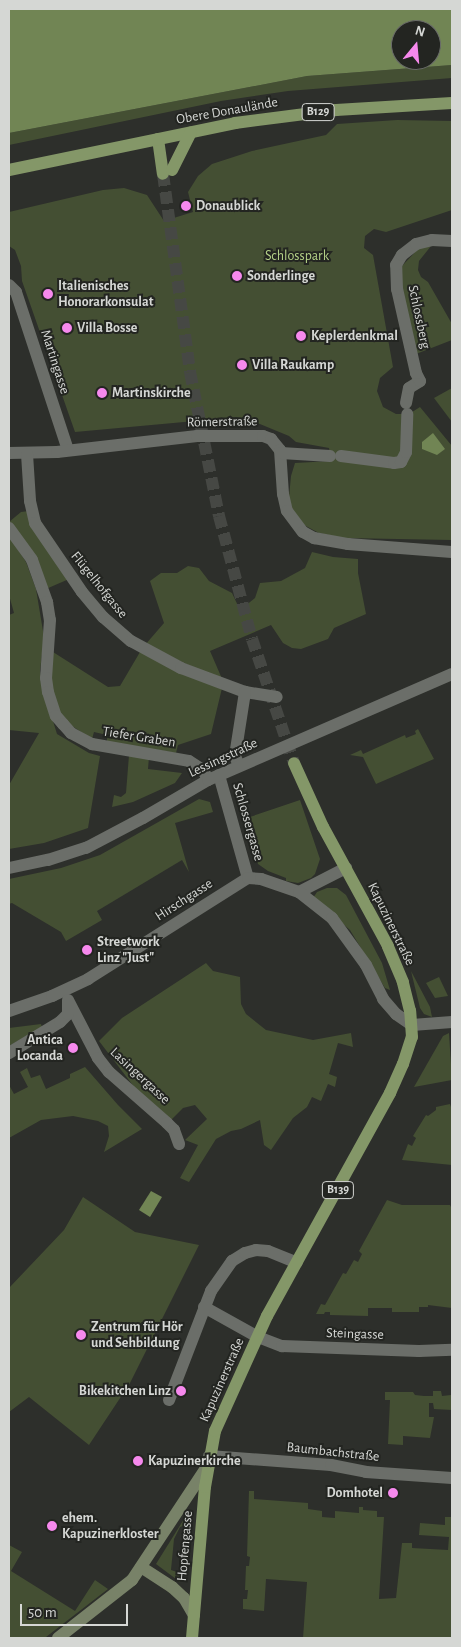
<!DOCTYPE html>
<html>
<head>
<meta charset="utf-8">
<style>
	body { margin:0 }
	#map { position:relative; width:461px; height:1647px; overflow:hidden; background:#2d2f2b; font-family:"Alegreya Sans",sans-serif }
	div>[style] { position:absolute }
	.green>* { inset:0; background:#444f33 }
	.water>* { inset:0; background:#718554 }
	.primary-tunnel>* { height:12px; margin-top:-6px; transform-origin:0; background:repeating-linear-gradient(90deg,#464844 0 12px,transparent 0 18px) }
	.street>* { height:12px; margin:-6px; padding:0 6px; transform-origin:6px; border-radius:6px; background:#6b6e69 }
	.secondary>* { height:12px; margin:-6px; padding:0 6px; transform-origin:6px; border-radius:6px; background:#788268 }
	.primary>* { height:12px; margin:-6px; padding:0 6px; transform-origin:6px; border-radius:6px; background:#849768 }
	.dots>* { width:14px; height:14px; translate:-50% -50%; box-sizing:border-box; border:2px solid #232521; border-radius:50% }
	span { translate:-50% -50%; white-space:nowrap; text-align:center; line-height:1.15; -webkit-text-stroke:4px #232521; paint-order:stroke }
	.shield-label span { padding:1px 4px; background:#232521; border:1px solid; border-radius:4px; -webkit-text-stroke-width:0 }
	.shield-label { font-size:12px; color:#d5d7d4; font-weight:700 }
	.street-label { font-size:14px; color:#d5d7d4 }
	.poi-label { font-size:14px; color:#d5d7d4; font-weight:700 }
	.left { translate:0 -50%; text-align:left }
	.right { translate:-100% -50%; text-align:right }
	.park-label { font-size:14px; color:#b4d187 }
	.frame { position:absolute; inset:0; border:10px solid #d5d7d4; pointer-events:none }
	.north { position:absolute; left:391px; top:20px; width:50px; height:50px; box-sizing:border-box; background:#232521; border:1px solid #6a6c69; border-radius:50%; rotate:17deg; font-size:14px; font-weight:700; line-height:20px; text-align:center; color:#d5d7d4 }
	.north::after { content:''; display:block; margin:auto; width:18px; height:22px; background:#f689ed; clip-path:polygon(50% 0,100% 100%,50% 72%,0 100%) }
	.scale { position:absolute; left:20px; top:1604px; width:108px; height:22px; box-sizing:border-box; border:2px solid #d5d7d4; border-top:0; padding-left:6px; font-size:15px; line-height:18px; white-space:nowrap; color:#d5d7d4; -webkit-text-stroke:4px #232521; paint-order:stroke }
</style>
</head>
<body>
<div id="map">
	<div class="green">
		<i style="clip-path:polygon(452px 65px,452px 78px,288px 91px,221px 101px,9px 145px,9px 133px,307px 76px)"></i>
		<i style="clip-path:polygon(397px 120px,452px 121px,452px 210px,386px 232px,374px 229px,365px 236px,364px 248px,373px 255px,393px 367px,380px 378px,377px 391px,383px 407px,396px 414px,409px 414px,420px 407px,452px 446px,452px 540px,343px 538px,319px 533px,302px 524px,293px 512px,289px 497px,291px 476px,295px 463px,331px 461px,329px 448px,296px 442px,289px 436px,255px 422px,233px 419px,206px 420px,75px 432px,22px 281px,21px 266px,15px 250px,9px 246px,9px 212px,103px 190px,124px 188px,147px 195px,164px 221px,193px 212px,188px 192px,198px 176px,212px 164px,252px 151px,326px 135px,337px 124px)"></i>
		<i style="clip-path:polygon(431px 246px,419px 261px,418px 270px,421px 277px,428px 282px,452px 324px,452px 340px,416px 354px,401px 286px,402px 266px,419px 248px)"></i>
		<i style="clip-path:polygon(452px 388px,452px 422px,434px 398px)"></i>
		<i style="clip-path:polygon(29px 511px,69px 579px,46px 589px,9px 522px,21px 512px)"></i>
		<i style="clip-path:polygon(9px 536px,26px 562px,36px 589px,44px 637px,40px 671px,44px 692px,57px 734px,89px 753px,100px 756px,88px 828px,44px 843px,9px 849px,9px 785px,39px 733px,9px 730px,9px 615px,14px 613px,9px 595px)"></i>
		<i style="clip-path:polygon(312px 552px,333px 557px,358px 559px,358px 573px,366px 614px,334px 628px,328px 639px,301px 649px,292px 648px,283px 643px,271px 625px,210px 651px,223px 681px,145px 645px,164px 623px,150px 581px,161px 573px,177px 573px,188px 566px,199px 568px,209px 581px,232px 593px,240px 610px,255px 598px,260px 583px,281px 581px,305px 568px)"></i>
		<i style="clip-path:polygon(53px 652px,108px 687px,120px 686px,140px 652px,222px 688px,211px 734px,178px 745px,176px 753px,107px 742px,107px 735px,94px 732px,92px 739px,66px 722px,55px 703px,51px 679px)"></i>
		<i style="clip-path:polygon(418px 729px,434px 759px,376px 784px,363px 757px,350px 755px,361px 750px,363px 754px,405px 735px,406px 738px,416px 734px,415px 731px)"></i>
		<i style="clip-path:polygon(129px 755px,149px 757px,148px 769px,182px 773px,175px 783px,133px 802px,112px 807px,114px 795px,121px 797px,126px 793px)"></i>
		<i style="clip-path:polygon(199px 799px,210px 802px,213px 812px,175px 823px,189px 872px,182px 860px,97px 911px,102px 920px,66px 941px,61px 932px,12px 903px,9px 904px,9px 879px,61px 868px,100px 855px)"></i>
		<i style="clip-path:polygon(300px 800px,320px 859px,315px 874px,311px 878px,298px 883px,286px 881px,286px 878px,268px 871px,258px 864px,244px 819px)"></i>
		<i style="clip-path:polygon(327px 888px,337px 888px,346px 895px,382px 963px,390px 990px,385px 988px,350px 930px,313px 898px,317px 892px)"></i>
		<i style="clip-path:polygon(206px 963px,213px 971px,240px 977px,241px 1004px,246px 1014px,266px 1030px,313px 1040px,351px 1033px,353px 1047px,338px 1043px,329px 1074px,337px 1077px,335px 1087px,328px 1084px,321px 1101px,312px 1097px,307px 1107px,293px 1118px,271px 1150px,264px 1145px,260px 1120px,241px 1129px,231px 1131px,216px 1139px,189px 1182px,180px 1178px,198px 1145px,185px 1140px,207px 1119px,195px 1105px,183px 1108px,170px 1121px,138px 1092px,99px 1041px,122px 1018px)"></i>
		<i style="clip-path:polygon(411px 971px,430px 1007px,432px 1017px,424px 1014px,420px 1008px)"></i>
		<i style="clip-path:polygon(439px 977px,448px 996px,435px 998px,426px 983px)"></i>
		<i style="clip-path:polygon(41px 1024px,42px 1027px,9px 1046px,9px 1028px)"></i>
		<i style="clip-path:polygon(449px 1033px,452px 1080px,414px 1087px,443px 1036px)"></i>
		<i style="clip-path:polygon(85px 1067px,118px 1105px,142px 1129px,104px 1152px,109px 1136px,108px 1126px,98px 1121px,73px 1116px,41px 1120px,9px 1138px,9px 1085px,14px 1094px,28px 1087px,20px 1072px,27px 1068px,31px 1078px,40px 1075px,46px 1089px,70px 1078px,70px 1074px)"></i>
		<i style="clip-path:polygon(450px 1104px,452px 1110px,452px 1165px,402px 1160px,408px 1144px,412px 1146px,416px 1138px,413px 1136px,426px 1115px,428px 1116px,436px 1110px,436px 1107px)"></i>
		<i style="clip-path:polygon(83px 1197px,135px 1232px,199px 1245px,130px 1383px,89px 1445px,29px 1397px,9px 1412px,9px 1288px,64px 1230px)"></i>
		<i style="clip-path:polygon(387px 1200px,402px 1205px,450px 1205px,452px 1209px,452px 1308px,428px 1305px,428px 1307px,419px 1307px,419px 1312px,392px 1312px,392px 1308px,368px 1308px,368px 1316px,330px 1315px,330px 1312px,325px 1312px,324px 1314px,316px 1314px,321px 1304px,325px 1305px,343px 1273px,346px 1274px,354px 1260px,358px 1262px,362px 1254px,359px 1251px)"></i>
		<i style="clip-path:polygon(433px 1391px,441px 1391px,442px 1396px,451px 1395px,452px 1391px,452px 1410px,434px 1409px,433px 1403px,429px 1403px,429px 1417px,434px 1417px,430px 1438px,403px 1436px,403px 1445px,388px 1444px,390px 1400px,385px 1400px,385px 1392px,413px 1392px,415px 1395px,424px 1396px,433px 1396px)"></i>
		<i style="clip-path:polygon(249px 1491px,254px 1491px,254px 1499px,308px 1503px,308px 1509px,322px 1511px,322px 1517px,335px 1518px,335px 1511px,359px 1513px,359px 1507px,363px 1507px,363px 1510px,377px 1511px,377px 1517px,384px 1517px,379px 1599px,396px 1598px,402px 1543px,412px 1543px,412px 1548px,448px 1550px,449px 1537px,419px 1535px,420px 1523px,445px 1525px,445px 1517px,451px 1517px,452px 1514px,452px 1638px,303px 1638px,307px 1582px,266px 1579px,264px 1611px,243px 1609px,243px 1599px,247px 1599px,248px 1590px,245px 1590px,246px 1566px,249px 1566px,250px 1557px,247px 1556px)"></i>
		<i style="clip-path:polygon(189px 1511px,188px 1524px,180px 1527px,174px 1539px,171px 1570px,183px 1574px,180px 1582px,156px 1564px)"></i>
		<i style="clip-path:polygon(9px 1545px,22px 1552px,11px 1571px,75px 1611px,95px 1580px,108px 1589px,46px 1637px,9px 1638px)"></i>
	</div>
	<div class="water">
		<i style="clip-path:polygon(evenodd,9px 9px,452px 9px,452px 65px,307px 76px,9px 133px,9px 9px,401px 30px,431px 30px,431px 60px,401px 60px,401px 30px)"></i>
		<i style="clip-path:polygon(433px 433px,445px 449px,437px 455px,422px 449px,422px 442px)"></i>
		<i style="clip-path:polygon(151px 1191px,162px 1197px,150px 1217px,139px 1210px)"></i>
	</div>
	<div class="primary-tunnel">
		<i style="left:163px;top:174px;width:200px;rotate:82.2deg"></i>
		<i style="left:190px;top:372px;width:147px;rotate:78.6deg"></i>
		<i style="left:219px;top:516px;width:127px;rotate:75deg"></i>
		<i style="left:252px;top:639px;width:131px;rotate:71.3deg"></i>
	</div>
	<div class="street">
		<i style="left:9px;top:285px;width:10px;rotate:45deg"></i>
		<i style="left:16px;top:292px;width:166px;rotate:71.8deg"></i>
		<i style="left:406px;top:403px;width:15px;rotate:-79deg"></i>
		<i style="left:409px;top:388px;width:13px;rotate:-32deg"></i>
		<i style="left:420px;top:381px;width:9px;rotate:-117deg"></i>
		<i style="left:416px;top:373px;width:86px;rotate:-102.7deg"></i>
		<i style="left:397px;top:289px;width:24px;rotate:-92deg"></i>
		<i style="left:396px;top:265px;width:12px;rotate:-59deg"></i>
		<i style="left:402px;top:255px;width:18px;rotate:-38deg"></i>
		<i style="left:416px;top:244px;width:16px;rotate:-14deg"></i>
		<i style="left:432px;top:240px;width:20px;rotate:3deg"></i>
		<i style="left:9px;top:453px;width:48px;rotate:-1.2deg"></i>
		<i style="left:57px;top:452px;width:141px;rotate:-6.5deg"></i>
		<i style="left:197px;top:436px;width:66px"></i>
		<i style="left:263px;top:436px;width:9px;rotate:21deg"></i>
		<i style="left:271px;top:439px;width:14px;rotate:51deg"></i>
		<i style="left:280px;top:450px;width:44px;rotate:86.1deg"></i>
		<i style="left:283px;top:494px;width:17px;rotate:77deg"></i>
		<i style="left:287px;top:511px;width:26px;rotate:53deg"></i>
		<i style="left:303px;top:532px;width:13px;rotate:29deg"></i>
		<i style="left:314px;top:538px;width:35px;rotate:10deg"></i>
		<i style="left:348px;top:544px;width:104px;rotate:4.4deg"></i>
		<i style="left:281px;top:453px;width:49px;rotate:3.5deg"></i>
		<i style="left:27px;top:454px;width:47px;rotate:86.3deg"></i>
		<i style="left:30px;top:501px;width:23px;rotate:77deg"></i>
		<i style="left:35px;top:523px;width:83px;rotate:55.7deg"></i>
		<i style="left:82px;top:592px;width:33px;rotate:50deg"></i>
		<i style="left:103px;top:617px;width:37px;rotate:41deg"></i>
		<i style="left:131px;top:641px;width:57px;rotate:28.4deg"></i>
		<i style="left:181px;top:668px;width:68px;rotate:20.6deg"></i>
		<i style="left:245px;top:692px;width:32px;rotate:9deg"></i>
		<i style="left:341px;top:456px;width:53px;rotate:7.5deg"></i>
		<i style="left:394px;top:463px;width:7px;rotate:-8deg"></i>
		<i style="left:401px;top:462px;width:11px;rotate:-63deg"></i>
		<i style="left:406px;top:452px;width:38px;rotate:-88deg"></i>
		<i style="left:9px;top:528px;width:39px;rotate:54deg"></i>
		<i style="left:32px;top:560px;width:45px;rotate:70.3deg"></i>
		<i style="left:47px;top:602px;width:18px;rotate:81deg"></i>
		<i style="left:50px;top:620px;width:58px;rotate:93.9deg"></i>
		<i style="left:46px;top:678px;width:14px;rotate:82deg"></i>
		<i style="left:48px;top:692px;width:25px;rotate:72deg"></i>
		<i style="left:56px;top:716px;width:11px;rotate:49deg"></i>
		<i style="left:63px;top:724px;width:12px;rotate:48deg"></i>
		<i style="left:71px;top:733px;width:24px;rotate:28deg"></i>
		<i style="left:92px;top:744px;width:98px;rotate:9.9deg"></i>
		<i style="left:189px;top:761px;width:17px;rotate:33deg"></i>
		<i style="left:203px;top:770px;width:11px;rotate:63deg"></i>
		<i style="left:239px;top:766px;width:11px;rotate:-112deg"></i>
		<i style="left:235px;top:756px;width:65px;rotate:-81.1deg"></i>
		<i style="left:219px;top:775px;width:107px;rotate:74.3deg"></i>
		<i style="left:9px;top:868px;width:40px;rotate:-12deg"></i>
		<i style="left:48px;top:860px;width:40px;rotate:-18deg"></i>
		<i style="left:86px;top:848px;width:64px;rotate:-27.8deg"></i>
		<i style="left:143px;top:818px;width:75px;rotate:-30.3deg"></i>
		<i style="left:208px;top:780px;width:266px;rotate:-23.5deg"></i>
		<i style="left:299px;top:892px;width:53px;rotate:-27.1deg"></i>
		<i style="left:69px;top:1002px;width:63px;rotate:62.6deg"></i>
		<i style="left:98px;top:1058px;width:18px;rotate:52deg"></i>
		<i style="left:109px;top:1072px;width:77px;rotate:41.3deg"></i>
		<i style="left:167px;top:1123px;width:10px;rotate:45deg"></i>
		<i style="left:174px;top:1130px;width:15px;rotate:70deg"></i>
		<i style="left:9px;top:1011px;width:46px;rotate:-19.2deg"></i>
		<i style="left:52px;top:996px;width:40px;rotate:-25deg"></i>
		<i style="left:88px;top:979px;width:189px;rotate:-32.3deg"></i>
		<i style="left:248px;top:878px;width:13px;rotate:4deg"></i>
		<i style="left:261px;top:879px;width:40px;rotate:18.9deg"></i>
		<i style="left:299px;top:892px;width:42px;rotate:38.2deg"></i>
		<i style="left:332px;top:918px;width:58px;rotate:54.1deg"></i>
		<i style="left:366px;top:965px;width:38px;rotate:63deg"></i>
		<i style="left:383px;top:999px;width:20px;rotate:49deg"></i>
		<i style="left:396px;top:1014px;width:19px;rotate:35deg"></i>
		<i style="left:412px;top:1025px;width:40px;rotate:-4.3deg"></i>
		<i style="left:9px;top:1053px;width:60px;rotate:-31.3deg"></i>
		<i style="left:60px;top:1022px;width:11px;rotate:-45deg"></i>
		<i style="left:68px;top:1014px;width:14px;rotate:-90deg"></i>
		<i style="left:204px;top:1307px;width:62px;rotate:29.1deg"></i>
		<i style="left:258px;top:1337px;width:26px;rotate:21deg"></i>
		<i style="left:282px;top:1346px;width:137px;rotate:2.1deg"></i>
		<i style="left:419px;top:1351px;width:33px;rotate:-2deg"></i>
		<i style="left:169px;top:1400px;width:117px;rotate:-68.9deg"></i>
		<i style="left:211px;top:1291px;width:37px;rotate:-55deg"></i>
		<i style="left:232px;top:1261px;width:15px;rotate:-32deg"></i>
		<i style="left:245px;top:1253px;width:11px;rotate:-15deg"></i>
		<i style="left:256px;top:1250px;width:12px;rotate:5deg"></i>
		<i style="left:268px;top:1251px;width:31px;rotate:22deg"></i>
		<i style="left:209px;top:1456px;width:122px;rotate:4.2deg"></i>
		<i style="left:331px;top:1465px;width:36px;rotate:11deg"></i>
		<i style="left:366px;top:1472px;width:86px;rotate:4deg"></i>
	</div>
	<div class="secondary">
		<i style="left:141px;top:1567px;width:37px;rotate:33deg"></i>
		<i style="left:172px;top:1587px;width:16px;rotate:43deg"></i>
		<i style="left:184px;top:1598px;width:20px;rotate:60deg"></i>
		<i style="left:58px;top:1638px;width:94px;rotate:-38.1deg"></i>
		<i style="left:132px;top:1580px;width:138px;rotate:-56.5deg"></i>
	</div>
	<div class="primary">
		<i style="left:158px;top:139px;width:35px;rotate:82deg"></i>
		<i style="left:9px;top:170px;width:231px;rotate:-11.7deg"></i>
		<i style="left:235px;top:123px;width:102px;rotate:-7.3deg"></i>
		<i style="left:336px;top:110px;width:116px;rotate:-3.5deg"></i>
		<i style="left:172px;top:170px;width:42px;rotate:-63.4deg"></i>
		<i style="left:192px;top:1638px;width:152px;rotate:-85.1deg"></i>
		<i style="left:205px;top:1487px;width:57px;rotate:-79.9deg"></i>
		<i style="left:215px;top:1431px;width:126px;rotate:-65.7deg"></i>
		<i style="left:267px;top:1316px;width:255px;rotate:-61.1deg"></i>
		<i style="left:390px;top:1093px;width:32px;rotate:-66deg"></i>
		<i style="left:403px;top:1064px;width:28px;rotate:-72deg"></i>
		<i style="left:412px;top:1037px;width:26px;rotate:-94deg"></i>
		<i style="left:410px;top:1011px;width:30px;rotate:-104deg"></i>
		<i style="left:403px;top:982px;width:39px;rotate:-113deg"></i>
		<i style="left:388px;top:946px;width:136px;rotate:-118.6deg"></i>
		<i style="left:323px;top:827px;width:70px;rotate:-114.4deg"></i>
	</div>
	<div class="dots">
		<i style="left:186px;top:206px;background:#f689ed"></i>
		<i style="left:237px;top:276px;background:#f689ed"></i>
		<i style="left:48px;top:294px;background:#f689ed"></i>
		<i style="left:67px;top:328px;background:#f689ed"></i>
		<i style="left:301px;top:336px;background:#f689ed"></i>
		<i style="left:242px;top:365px;background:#f689ed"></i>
		<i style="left:102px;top:393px;background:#f689ed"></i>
		<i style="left:87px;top:950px;background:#f689ed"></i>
		<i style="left:73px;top:1048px;background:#f689ed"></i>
		<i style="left:81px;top:1335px;background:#f689ed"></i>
		<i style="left:181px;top:1391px;background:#f689ed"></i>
		<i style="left:138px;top:1461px;background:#f689ed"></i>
		<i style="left:393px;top:1493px;background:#f689ed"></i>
		<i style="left:52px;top:1526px;background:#f689ed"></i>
	</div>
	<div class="shield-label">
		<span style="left:318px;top:112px">B129</span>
		<span style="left:338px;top:1190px">B139</span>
	</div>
	<div class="street-label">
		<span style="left:227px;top:111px;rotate:-10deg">Obere Donaulände</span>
		<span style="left:419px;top:317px;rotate:78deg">Schlossberg</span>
		<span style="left:55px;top:362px;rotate:72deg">Martingasse</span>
		<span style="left:222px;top:422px;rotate:-1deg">Römerstraße</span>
		<span style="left:99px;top:585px;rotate:51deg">Flügelhofgasse</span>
		<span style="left:139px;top:737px;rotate:9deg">Tiefer Graben</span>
		<span style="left:223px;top:758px;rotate:-25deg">Lessingstraße</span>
		<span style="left:248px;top:822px;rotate:74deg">Schlossergasse</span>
		<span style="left:184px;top:900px;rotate:-33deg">Hirschgasse</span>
		<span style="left:391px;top:924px;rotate:64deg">Kapuzinerstraße</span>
		<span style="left:140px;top:1076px;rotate:43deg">Lasingergasse</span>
		<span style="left:355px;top:1334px;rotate:2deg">Steingasse</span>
		<span style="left:222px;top:1380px;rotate:-66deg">Kapuzinerstraße</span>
		<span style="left:333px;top:1452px;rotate:6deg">Baumbachstraße</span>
		<span style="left:185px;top:1546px;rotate:-85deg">Hopfengasse</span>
	</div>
	<div class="poi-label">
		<span class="left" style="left:196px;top:206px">Donaublick</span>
		<span class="left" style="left:247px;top:276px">Sonderlinge</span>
		<span class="left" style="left:58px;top:294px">Italienisches<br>Honorarkonsulat</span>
		<span class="left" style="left:77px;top:328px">Villa Bosse</span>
		<span class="left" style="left:311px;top:336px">Keplerdenkmal</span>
		<span class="left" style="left:252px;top:365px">Villa Raukamp</span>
		<span class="left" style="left:112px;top:393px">Martinskirche</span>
		<span class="left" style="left:97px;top:950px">Streetwork<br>Linz "Just"</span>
		<span class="right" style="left:63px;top:1048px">Antica<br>Locanda</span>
		<span class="left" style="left:91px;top:1335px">Zentrum für Hör<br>und Sehbildung</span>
		<span class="right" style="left:171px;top:1391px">Bikekitchen Linz</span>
		<span class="left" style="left:148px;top:1461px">Kapuzinerkirche</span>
		<span class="right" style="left:383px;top:1493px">Domhotel</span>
		<span class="left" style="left:62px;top:1526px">ehem.<br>Kapuzinerkloster</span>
	</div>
	<div class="park-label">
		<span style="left:297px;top:256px">Schlosspark</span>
	</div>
	<div class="frame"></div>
	<div class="north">N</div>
	<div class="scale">50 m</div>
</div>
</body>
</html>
